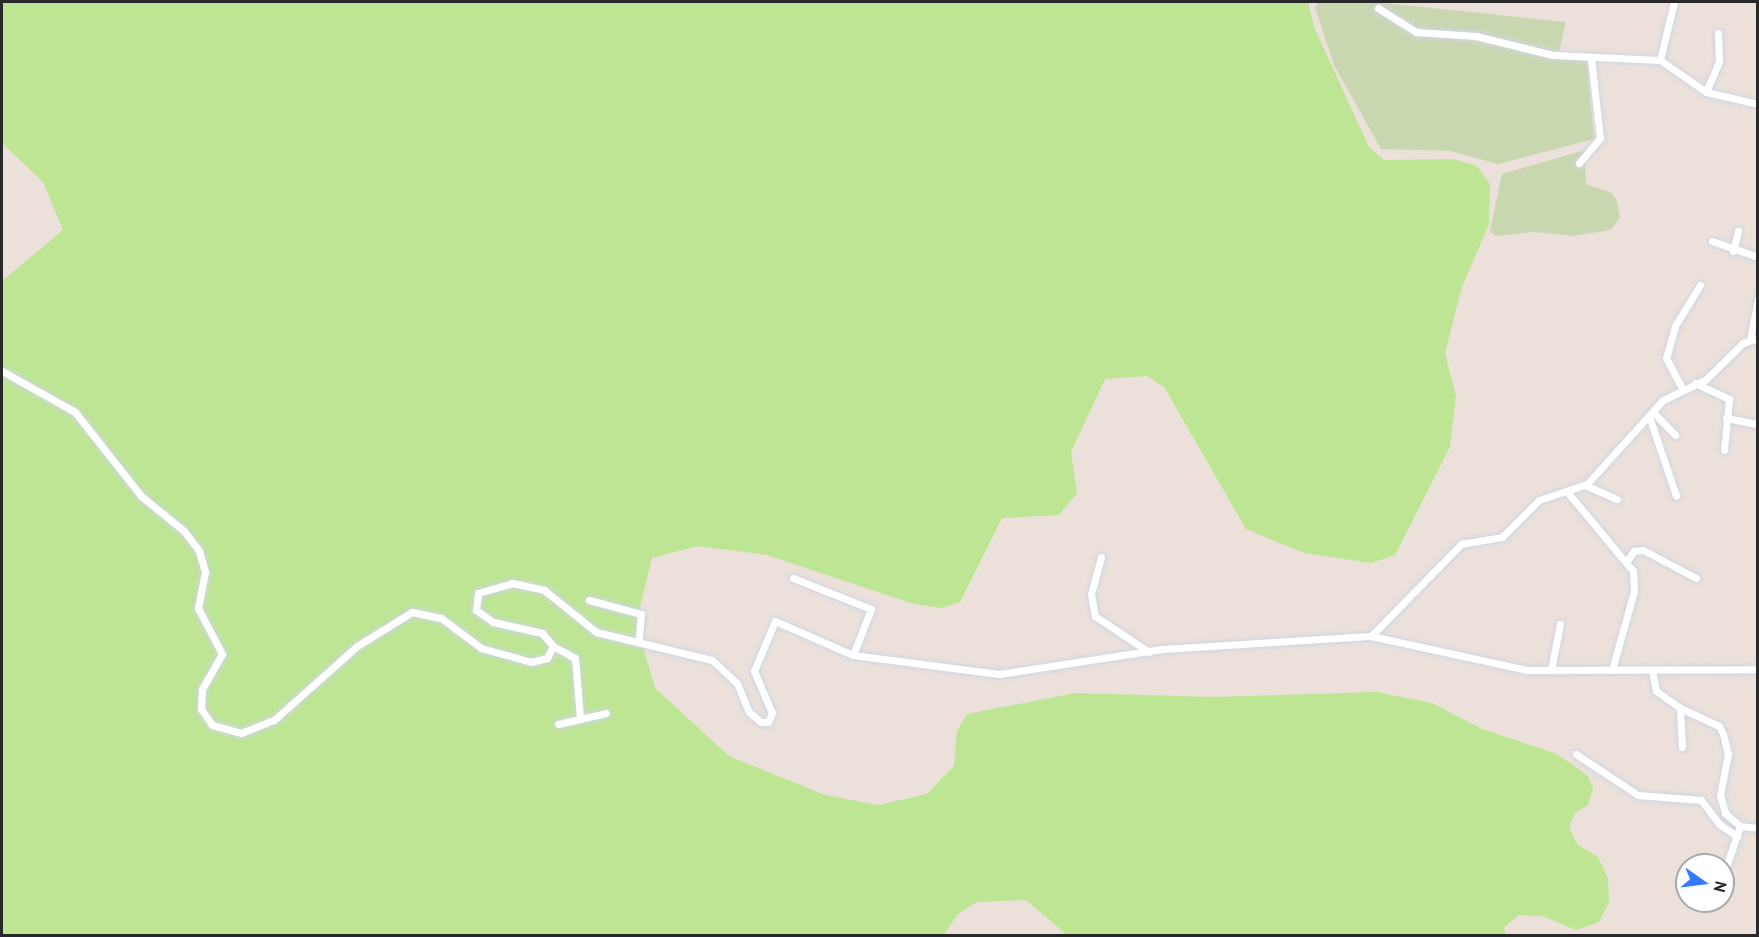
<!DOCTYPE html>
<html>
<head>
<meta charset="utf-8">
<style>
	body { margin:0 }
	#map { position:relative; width:1759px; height:937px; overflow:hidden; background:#ece1da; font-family:"PT Sans",sans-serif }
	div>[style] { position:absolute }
	.green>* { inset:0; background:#bde593 }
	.cemetery>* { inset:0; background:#c9d7b0 }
	.roads { filter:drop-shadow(0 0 2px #cfd6e3) drop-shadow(0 0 2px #cfd6e3) }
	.minor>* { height:7px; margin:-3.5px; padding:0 3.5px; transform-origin:3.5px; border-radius:3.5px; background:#fff }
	span { translate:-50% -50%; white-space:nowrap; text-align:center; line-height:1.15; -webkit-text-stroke:4.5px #fff; paint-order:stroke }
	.frame { position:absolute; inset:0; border:3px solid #292929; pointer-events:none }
	.north { position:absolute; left:1675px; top:853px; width:60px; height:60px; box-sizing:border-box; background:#fff; border:2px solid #a9a9a9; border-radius:50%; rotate:104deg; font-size:16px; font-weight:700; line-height:24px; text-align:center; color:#292929 }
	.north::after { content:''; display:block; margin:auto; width:21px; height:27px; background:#347bff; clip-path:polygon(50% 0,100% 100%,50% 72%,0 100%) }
</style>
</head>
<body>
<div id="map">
	<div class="green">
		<i style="clip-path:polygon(2px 2px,1308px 2px,1314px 27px,1369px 147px,1384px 160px,1453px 159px,1477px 166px,1490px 184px,1489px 224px,1462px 287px,1445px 353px,1456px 397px,1450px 447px,1395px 555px,1371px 563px,1304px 553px,1246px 529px,1164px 387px,1147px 376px,1105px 379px,1071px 452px,1077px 493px,1059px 515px,1002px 518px,960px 602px,942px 608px,914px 604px,767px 555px,697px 546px,652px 558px,636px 623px,655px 688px,729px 756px,825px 795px,878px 805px,927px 794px,954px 766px,957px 731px,967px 714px,1075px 693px,1214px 697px,1377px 692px,1432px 703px,1482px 729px,1557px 754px,1588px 776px,1593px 789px,1588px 805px,1575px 813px,1569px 827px,1577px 844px,1598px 857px,1608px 878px,1609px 902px,1599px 922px,1576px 930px,1542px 916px,1519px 915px,1504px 927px,1506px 936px,1067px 935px,1026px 900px,977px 902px,958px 914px,943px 936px,2px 935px,2px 281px,63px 230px,43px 182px,2px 143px)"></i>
	</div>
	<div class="cemetery">
		<i style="clip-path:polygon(1319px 2px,1373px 2px,1566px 22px,1558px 57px,1587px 61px,1594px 139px,1498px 164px,1450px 151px,1381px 149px,1334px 65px,1315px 7px)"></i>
		<i style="clip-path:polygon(1585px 150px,1586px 184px,1612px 193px,1617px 201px,1620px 217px,1611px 230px,1573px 236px,1535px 232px,1495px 236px,1490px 231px,1502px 174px)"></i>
	</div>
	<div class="roads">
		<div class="minor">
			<i style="left:1378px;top:8px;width:45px;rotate:32.3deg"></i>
			<i style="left:1416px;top:32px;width:60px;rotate:3.8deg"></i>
			<i style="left:1476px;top:36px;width:79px;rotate:13.9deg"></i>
			<i style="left:1553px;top:55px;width:107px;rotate:2.7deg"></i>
			<i style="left:1660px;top:60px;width:60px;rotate:-76.4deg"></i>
			<i style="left:1660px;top:60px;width:56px;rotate:34.8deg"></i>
			<i style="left:1706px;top:92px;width:53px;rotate:13deg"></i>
			<i style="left:1706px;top:92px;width:34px;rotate:-67deg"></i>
			<i style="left:1719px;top:61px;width:28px;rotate:-92deg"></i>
			<i style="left:1579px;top:163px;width:33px;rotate:-50deg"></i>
			<i style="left:1600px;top:138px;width:81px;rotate:-96.4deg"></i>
			<i style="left:1712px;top:241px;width:49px;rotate:19.2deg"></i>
			<i style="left:1733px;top:251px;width:21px;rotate:-76deg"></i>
			<i style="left:1750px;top:340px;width:42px;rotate:-79deg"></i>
			<i style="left:2px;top:371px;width:84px;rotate:29.3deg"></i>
			<i style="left:75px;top:412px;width:107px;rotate:51.8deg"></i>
			<i style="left:141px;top:496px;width:55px;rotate:39.1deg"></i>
			<i style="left:184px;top:531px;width:25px;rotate:53deg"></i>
			<i style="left:199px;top:551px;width:22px;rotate:74deg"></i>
			<i style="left:205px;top:572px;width:37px;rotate:101deg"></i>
			<i style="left:198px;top:608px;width:52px;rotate:62.4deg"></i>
			<i style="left:222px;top:654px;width:40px;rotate:119.7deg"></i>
			<i style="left:202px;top:689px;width:20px;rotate:93deg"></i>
			<i style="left:201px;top:709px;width:19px;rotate:55deg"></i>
			<i style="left:212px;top:725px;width:30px;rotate:15deg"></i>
			<i style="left:241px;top:733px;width:35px;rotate:-22deg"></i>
			<i style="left:274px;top:720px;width:111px;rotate:-41.7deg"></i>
			<i style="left:357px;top:646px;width:65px;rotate:-31.7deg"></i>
			<i style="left:412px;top:612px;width:30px;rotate:12deg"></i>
			<i style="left:441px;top:618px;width:50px;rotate:36.9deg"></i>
			<i style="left:481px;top:648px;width:52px;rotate:15.6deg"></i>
			<i style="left:531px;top:662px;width:16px;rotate:-14deg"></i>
			<i style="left:547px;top:658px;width:13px;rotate:-63deg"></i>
			<i style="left:553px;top:646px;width:17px;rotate:-130deg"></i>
			<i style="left:542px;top:633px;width:50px;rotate:-167.3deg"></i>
			<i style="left:493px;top:622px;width:21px;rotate:-145deg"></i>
			<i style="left:476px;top:610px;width:17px;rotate:-83deg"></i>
			<i style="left:478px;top:593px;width:35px;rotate:-16deg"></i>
			<i style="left:512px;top:583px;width:33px;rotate:12deg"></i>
			<i style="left:544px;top:590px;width:67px;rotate:38.9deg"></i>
			<i style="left:596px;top:632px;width:119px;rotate:13.6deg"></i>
			<i style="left:712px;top:660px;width:34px;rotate:43deg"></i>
			<i style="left:737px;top:683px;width:31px;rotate:68deg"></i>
			<i style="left:749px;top:712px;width:16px;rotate:40deg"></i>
			<i style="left:761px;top:722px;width:7px"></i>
			<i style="left:768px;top:722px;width:10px;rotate:-66deg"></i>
			<i style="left:772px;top:713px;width:46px;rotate:-113.2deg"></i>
			<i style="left:754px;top:671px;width:54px;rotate:-67.2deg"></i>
			<i style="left:775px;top:621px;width:85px;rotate:23.6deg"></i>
			<i style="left:853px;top:655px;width:147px;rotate:7.4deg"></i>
			<i style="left:999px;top:674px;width:165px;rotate:-8.7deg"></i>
			<i style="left:1162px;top:649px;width:209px;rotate:-3.6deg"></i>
			<i style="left:1371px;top:636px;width:129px;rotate:-45.6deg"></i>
			<i style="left:1461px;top:544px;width:42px;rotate:-9.7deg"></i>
			<i style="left:1502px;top:537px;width:52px;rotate:-45deg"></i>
			<i style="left:1539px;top:500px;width:51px;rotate:-18.4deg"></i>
			<i style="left:1587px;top:484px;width:113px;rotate:-47.9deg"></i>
			<i style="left:1663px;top:400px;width:47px;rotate:-25.5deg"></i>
			<i style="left:1705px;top:380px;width:53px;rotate:-44.2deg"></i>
			<i style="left:1743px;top:343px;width:16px;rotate:-18deg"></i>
			<i style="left:1695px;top:383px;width:38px;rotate:25deg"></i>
			<i style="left:1729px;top:399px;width:51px;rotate:95.6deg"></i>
			<i style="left:1682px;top:388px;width:34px;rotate:-118deg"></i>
			<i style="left:1666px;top:358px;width:33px;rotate:-74deg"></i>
			<i style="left:1675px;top:326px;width:48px;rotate:-58.6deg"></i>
			<i style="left:1655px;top:414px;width:29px;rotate:46deg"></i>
			<i style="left:1726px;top:418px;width:33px;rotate:11deg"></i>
			<i style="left:1650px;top:419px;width:81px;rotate:71.3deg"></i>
			<i style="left:1585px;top:485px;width:35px;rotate:24deg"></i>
			<i style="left:1569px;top:494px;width:100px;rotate:50.3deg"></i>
			<i style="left:1633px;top:571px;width:20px;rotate:87deg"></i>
			<i style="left:1634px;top:591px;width:82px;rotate:105.6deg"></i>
			<i style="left:1101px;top:557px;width:38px;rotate:105deg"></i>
			<i style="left:1091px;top:594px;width:22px;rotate:80deg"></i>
			<i style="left:1095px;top:616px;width:65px;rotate:33.7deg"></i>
			<i style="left:1626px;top:562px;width:14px;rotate:-54deg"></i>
			<i style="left:1634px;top:551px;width:9px;rotate:-6deg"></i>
			<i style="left:1643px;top:550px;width:60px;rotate:27.8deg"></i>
			<i style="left:793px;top:578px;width:84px;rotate:21.7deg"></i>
			<i style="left:871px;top:609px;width:49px;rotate:111.4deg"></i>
			<i style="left:589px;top:600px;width:54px;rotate:15.1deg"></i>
			<i style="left:641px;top:614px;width:25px;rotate:95deg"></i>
			<i style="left:1371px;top:636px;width:160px;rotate:12.3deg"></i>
			<i style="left:1527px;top:670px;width:231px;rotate:-0.2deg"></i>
			<i style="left:553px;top:646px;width:25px;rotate:29deg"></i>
			<i style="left:575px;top:658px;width:60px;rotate:85.2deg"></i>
			<i style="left:1551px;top:670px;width:47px;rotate:-78.9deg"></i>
			<i style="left:1652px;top:670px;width:21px;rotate:79deg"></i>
			<i style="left:1656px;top:691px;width:29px;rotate:35deg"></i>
			<i style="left:1680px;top:708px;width:39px;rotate:87deg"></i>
			<i style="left:1680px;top:708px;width:43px;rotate:24.8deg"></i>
			<i style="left:1719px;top:726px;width:9px;rotate:63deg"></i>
			<i style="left:1723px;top:734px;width:21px;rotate:76deg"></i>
			<i style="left:1728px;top:754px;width:42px;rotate:101deg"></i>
			<i style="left:1720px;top:795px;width:19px;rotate:74deg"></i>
			<i style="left:1725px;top:813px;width:20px;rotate:41deg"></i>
			<i style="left:558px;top:724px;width:49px;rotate:-12.9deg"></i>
			<i style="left:1576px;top:754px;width:74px;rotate:33.5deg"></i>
			<i style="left:1638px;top:795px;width:63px;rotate:4.5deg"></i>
			<i style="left:1701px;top:800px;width:30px;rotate:53deg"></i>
			<i style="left:1719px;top:824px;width:22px;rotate:34deg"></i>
			<i style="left:1723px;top:876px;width:53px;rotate:-71.2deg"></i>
			<i style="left:1740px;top:826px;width:18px;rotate:6deg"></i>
			<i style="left:1707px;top:906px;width:6px;rotate:-59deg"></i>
		</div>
	</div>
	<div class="frame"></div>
	<div class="north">N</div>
</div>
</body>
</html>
